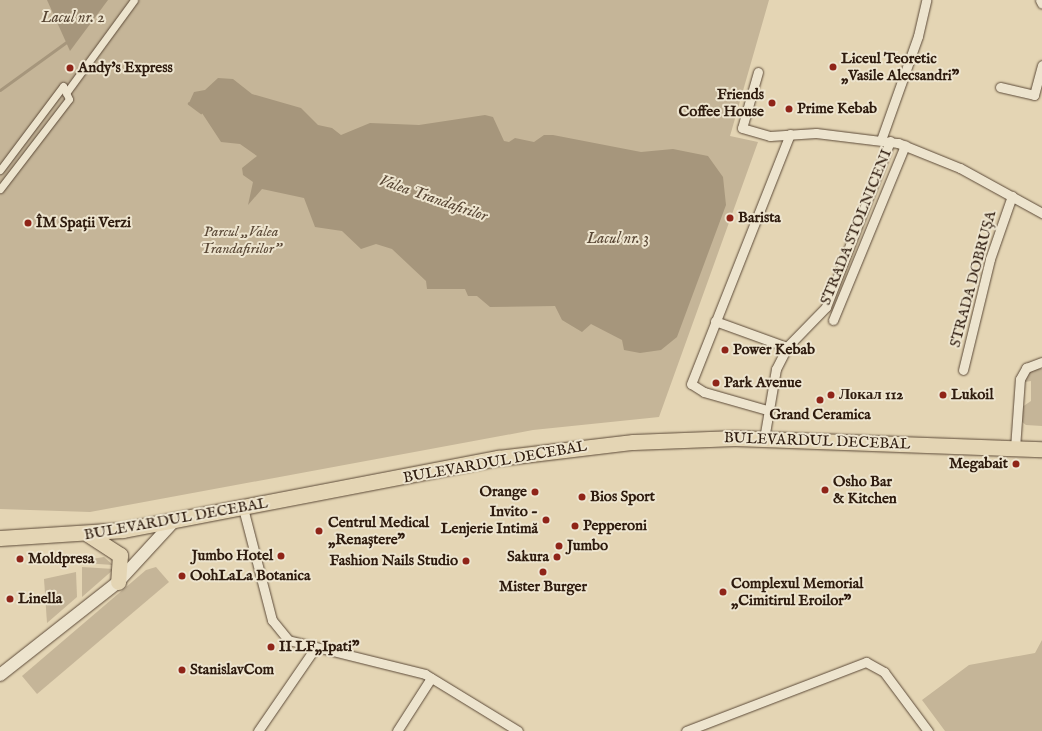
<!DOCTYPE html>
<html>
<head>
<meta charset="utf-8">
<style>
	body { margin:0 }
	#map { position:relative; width:1042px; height:731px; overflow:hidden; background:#e4d5b4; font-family:"IM FELL English",serif }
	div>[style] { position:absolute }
	.green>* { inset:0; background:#c5b598 }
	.water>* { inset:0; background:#a6967c }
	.stream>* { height:2.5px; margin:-1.25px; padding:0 1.25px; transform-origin:1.25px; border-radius:1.25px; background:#a6967c }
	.roads { filter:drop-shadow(0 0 1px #5c4a38) drop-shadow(0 0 1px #5c4a38) }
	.pedestrian>* { height:7px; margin:-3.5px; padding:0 3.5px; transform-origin:3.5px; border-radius:3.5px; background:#ede4ce }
	.minor>* { height:9px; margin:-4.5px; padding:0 4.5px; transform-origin:4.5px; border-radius:4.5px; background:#ede4ce }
	.tertiary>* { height:12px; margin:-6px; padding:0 6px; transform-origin:6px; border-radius:6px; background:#ede4ce }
	.primary>* { height:15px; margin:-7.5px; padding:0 7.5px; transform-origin:7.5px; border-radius:7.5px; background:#e4d5b4 }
	.dots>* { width:11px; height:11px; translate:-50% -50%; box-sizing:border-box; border:2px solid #ede4ce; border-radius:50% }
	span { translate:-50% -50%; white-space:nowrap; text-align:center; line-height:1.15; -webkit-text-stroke:4px #ede4ce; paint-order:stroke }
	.poi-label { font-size:15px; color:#2e1b0e; font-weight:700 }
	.left { translate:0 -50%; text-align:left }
	.right { translate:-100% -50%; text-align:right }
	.street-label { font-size:15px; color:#2e1b0e }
	.park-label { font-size:15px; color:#5b4937; font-style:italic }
	.water-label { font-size:16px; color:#584634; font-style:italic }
</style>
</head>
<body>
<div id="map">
	<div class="green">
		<i style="clip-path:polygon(0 0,769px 0,730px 136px,758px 142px,659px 417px,533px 430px,90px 512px,0 509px)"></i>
		<i style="clip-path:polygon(1031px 369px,1042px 369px,1042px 426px,1026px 425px,1022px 422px,1022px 407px,1031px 401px,1031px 381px,1025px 382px,1025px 376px)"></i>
		<i style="clip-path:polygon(104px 557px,113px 565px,84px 563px,85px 560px)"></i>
		<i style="clip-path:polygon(82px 567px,114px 569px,82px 597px)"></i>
		<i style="clip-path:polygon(156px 567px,169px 582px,37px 694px,22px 676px,146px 570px)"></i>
		<i style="clip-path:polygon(76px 572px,77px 597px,47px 623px,44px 579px)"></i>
		<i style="clip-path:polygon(1042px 640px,1042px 731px,945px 731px,922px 700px,969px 665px,1035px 653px)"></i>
	</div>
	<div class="water">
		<i style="clip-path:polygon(47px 0,108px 0,70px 51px)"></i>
		<i style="clip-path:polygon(218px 78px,233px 79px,252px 94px,301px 108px,318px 125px,332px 128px,341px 135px,370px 123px,419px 125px,485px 115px,493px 117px,504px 141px,509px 142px,515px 138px,534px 142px,544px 135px,553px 135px,641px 152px,673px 149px,708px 156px,723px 177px,726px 205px,677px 337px,661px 350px,640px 353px,624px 350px,622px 340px,591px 324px,582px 332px,562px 320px,555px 306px,490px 307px,477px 296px,468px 296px,465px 289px,427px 289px,426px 281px,392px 249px,376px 244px,361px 249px,342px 231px,315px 227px,304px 198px,262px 189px,248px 205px,253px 182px,243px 175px,242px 168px,257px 156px,240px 144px,221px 142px,202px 113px,189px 103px,194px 92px,205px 90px)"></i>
	</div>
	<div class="stream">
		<i style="left:0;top:90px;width:84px;rotate:-35.8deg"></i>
		<i style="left:189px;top:103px;width:15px;rotate:37deg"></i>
	</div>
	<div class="roads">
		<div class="pedestrian">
			<i style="left:66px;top:93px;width:115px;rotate:-53.8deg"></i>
			<i style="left:0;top:170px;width:105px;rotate:-53.1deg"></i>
			<i style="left:0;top:189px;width:113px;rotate:-52.5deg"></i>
			<i style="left:69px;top:99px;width:14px;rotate:-115deg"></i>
		</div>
		<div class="minor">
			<i style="left:1040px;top:0;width:4px;rotate:63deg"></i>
			<i style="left:758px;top:72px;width:58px;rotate:105.9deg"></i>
			<i style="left:742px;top:128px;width:29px;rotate:16deg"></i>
			<i style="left:770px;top:136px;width:46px;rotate:-3.7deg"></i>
			<i style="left:816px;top:133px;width:83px;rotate:7deg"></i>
			<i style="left:898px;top:143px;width:67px;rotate:22deg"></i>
			<i style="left:960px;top:168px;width:94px;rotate:28.8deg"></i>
			<i style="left:1000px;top:87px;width:35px;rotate:13deg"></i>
			<i style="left:1034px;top:95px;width:31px;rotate:-75deg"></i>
			<i style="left:881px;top:140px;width:110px;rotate:-70.4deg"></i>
			<i style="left:918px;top:36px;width:37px;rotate:-77deg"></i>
			<i style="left:833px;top:320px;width:189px;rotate:-67.6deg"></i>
			<i style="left:715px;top:321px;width:77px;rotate:19.9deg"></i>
			<i style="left:963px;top:370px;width:114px;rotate:-76.3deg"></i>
			<i style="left:990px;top:259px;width:67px;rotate:-70.8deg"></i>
			<i style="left:767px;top:410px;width:66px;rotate:-164.1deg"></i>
			<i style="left:704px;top:392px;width:15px;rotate:-148deg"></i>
			<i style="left:691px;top:384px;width:269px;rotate:-68.4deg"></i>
			<i style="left:764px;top:439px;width:71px;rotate:-80.3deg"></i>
			<i style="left:776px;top:369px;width:25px;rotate:-63deg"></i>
			<i style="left:787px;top:347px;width:56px;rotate:-45.7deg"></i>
			<i style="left:826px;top:307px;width:178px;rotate:-68.9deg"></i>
			<i style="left:1015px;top:448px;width:69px;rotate:-85.9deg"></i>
			<i style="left:1020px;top:379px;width:13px;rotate:-61deg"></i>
			<i style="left:1026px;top:368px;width:17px;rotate:-21deg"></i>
			<i style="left:243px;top:508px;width:116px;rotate:75.5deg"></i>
			<i style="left:272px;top:620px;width:26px;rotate:51deg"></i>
			<i style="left:288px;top:640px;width:141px;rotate:13.9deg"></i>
			<i style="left:425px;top:674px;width:109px;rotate:31.5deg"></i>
			<i style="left:258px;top:731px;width:101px;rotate:-55.5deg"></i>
			<i style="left:397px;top:731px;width:63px;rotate:-57.3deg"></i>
			<i style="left:686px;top:731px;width:193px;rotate:-21deg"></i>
			<i style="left:866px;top:662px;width:21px;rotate:29deg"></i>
			<i style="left:884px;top:672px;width:74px;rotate:53.3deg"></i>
		</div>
		<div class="tertiary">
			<i style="left:0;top:675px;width:150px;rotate:-38.2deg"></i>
			<i style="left:118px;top:582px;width:86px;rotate:-47.4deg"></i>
		</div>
		<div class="primary">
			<i style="left:89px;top:535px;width:37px;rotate:33deg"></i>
			<i style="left:120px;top:555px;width:27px;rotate:94deg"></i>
			<i style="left:0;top:538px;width:123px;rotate:-3.7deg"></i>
			<i style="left:123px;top:530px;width:382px;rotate:-10.9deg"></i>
			<i style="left:498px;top:458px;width:136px;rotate:-6.8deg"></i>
			<i style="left:633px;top:442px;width:102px;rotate:-2.2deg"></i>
			<i style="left:735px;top:438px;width:307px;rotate:2.1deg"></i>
		</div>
	</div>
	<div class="dots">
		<i style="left:833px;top:67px;background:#8f2418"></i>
		<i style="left:70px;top:68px;background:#8f2418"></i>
		<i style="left:772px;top:103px;background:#8f2418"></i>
		<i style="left:789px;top:109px;background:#8f2418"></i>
		<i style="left:730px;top:218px;background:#8f2418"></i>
		<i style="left:28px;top:223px;background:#8f2418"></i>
		<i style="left:725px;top:350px;background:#8f2418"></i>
		<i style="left:716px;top:383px;background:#8f2418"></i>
		<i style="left:831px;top:395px;background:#8f2418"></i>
		<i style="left:943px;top:395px;background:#8f2418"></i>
		<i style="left:820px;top:400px;background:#8f2418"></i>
		<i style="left:1016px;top:464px;background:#8f2418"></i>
		<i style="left:825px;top:490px;background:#8f2418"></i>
		<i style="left:535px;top:492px;background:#8f2418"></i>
		<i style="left:582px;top:497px;background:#8f2418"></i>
		<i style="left:546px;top:520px;background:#8f2418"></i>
		<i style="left:575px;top:526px;background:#8f2418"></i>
		<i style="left:319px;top:531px;background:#8f2418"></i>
		<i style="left:559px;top:546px;background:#8f2418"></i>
		<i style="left:281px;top:556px;background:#8f2418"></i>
		<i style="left:557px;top:557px;background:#8f2418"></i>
		<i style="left:20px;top:559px;background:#8f2418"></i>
		<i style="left:466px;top:561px;background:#8f2418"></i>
		<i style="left:543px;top:572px;background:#8f2418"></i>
		<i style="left:182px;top:576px;background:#8f2418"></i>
		<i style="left:723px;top:592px;background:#8f2418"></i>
		<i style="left:10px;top:599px;background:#8f2418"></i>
		<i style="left:271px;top:647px;background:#8f2418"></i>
		<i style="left:182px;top:670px;background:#8f2418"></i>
	</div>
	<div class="poi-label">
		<span class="left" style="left:841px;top:67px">Liceul Teoretic<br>„Vasile Alecsandri”</span>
		<span class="left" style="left:78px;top:68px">Andy's Express</span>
		<span class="right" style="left:764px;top:103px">Friends<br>Coffee House</span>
		<span class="left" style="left:797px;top:109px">Prime Kebab</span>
		<span class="left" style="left:738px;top:218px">Barista</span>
		<span class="left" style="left:36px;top:223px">ÎM Spații Verzi</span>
		<span class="left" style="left:733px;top:350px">Power Kebab</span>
		<span class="left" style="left:724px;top:383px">Park Avenue</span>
		<span class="left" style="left:839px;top:395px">Локал 112</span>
		<span class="left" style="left:951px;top:395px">Lukoil</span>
		<span style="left:820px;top:415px">Grand Ceramica</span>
		<span class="right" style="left:1008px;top:464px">Megabait</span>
		<span class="left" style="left:833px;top:490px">Osho Bar<br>&amp; Kitchen</span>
		<span class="right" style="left:527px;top:492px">Orange</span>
		<span class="left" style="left:590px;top:497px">Bios Sport</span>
		<span class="right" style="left:538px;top:520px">Invito -<br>Lenjerie Intimă</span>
		<span class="left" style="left:328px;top:531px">Centrul Medical<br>„Renaștere”</span>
		<span class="left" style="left:583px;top:526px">Pepperoni</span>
		<span class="left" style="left:567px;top:546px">Jumbo</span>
		<span class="right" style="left:273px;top:556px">Jumbo Hotel</span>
		<span class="right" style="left:549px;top:557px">Sakura</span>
		<span class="left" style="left:28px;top:559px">Moldpresa</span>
		<span class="right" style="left:458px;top:561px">Fashion Nails Studio</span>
		<span class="left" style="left:190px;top:576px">OohLaLa Botanica</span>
		<span class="left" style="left:731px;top:592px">Complexul Memorial<br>„Cimitirul Eroilor”</span>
		<span style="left:543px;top:587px">Mister Burger</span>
		<span class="left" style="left:18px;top:599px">Linella</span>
		<span class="left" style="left:279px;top:647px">II LF„Ipati”</span>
		<span class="left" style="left:190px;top:670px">StanislavCom</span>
	</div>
	<div class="street-label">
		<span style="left:856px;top:227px;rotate:-68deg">STRADA STOLNICENI</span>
		<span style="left:973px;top:279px;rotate:-75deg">STRADA DOBRUȘA</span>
		<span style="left:817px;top:441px;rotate:2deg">BULEVARDUL DECEBAL</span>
		<span style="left:495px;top:462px;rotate:-10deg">BULEVARDUL DECEBAL</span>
		<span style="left:176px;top:519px;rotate:-10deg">BULEVARDUL DECEBAL</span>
	</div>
	<div class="park-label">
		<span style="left:241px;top:240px">Parcul „Valea<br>Trandafirilor”</span>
	</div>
	<div class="water-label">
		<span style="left:73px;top:18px">Lacul nr. 2</span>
		<span style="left:433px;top:199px;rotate:19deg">Valea Trandafirilor</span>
		<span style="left:618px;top:239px">Lacul nr. 3</span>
	</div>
</div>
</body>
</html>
